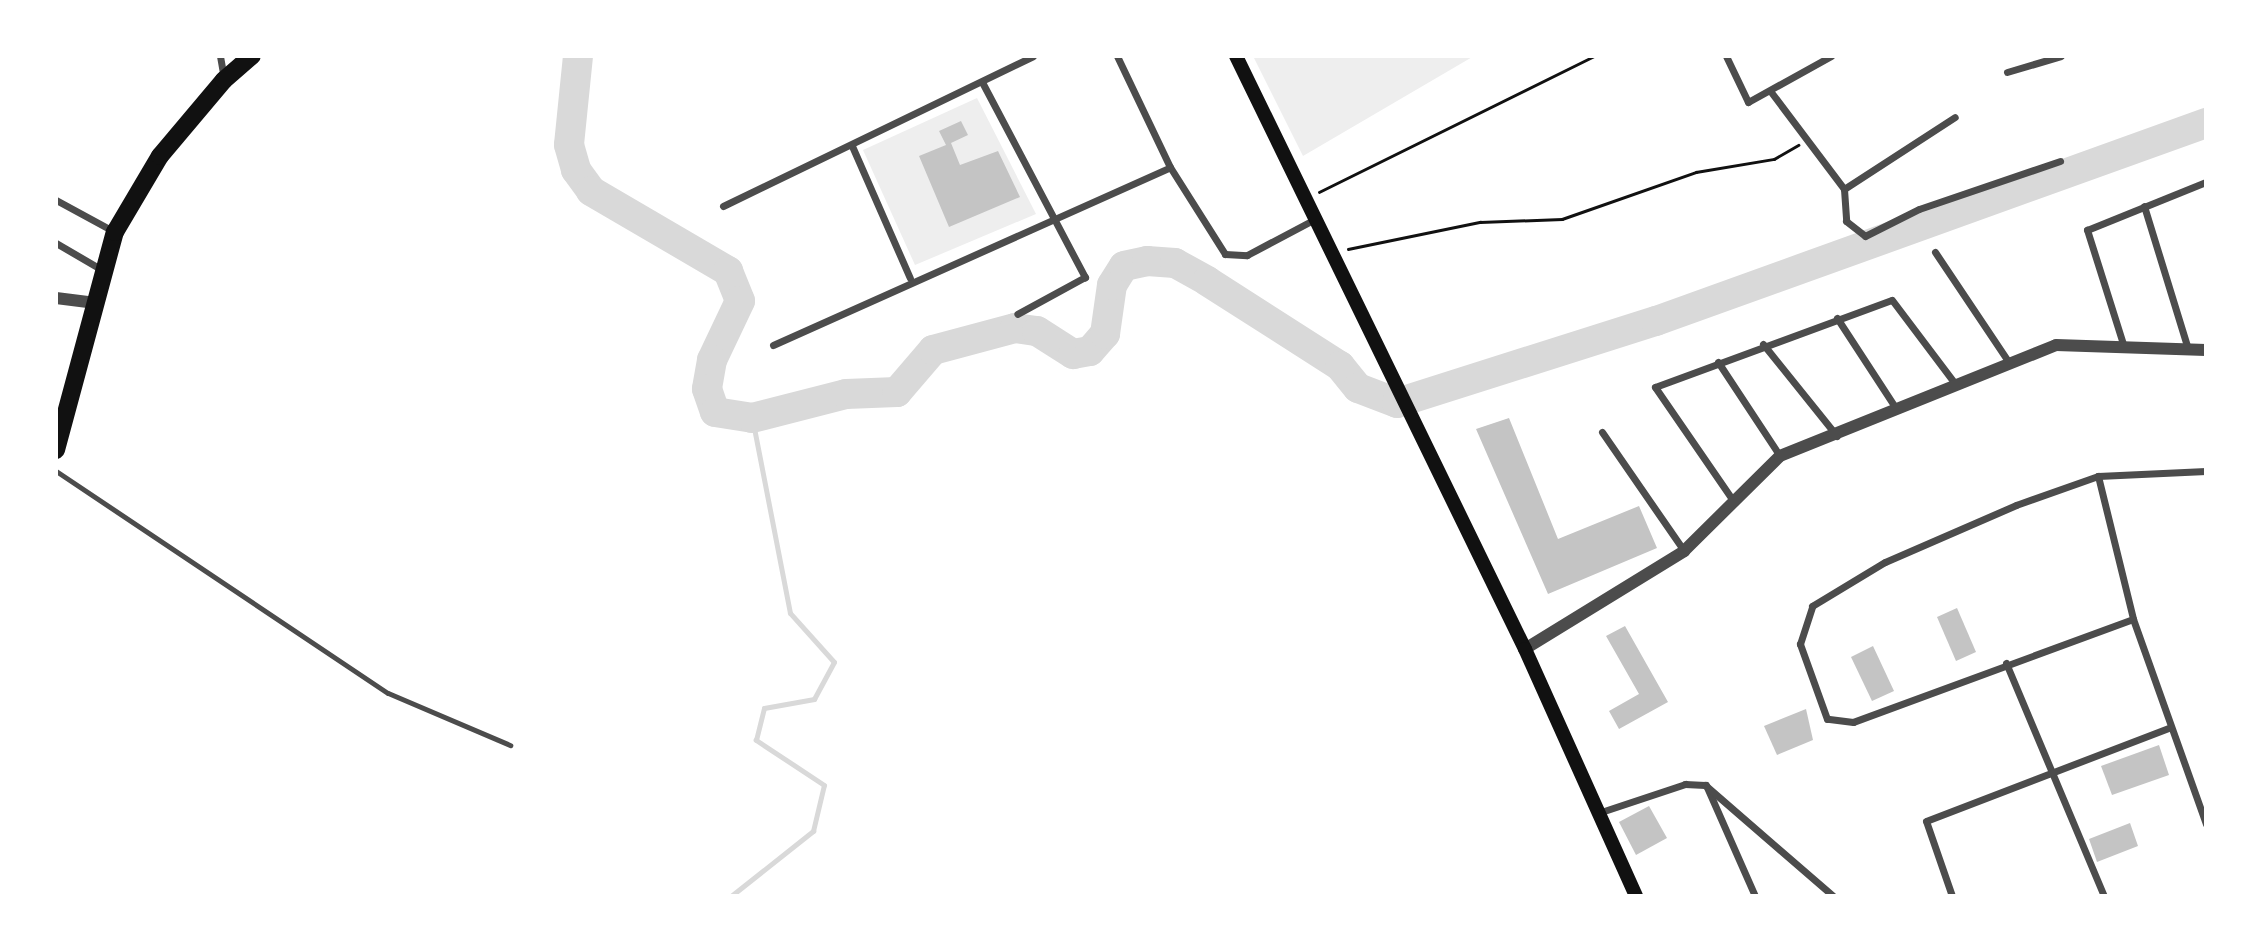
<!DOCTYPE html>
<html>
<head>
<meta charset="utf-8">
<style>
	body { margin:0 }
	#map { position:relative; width:2262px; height:952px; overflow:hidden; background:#fff; font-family:Raleway,sans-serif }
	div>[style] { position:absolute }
	.green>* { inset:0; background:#eee }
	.stream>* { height:5px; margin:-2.5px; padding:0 2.5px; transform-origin:2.5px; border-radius:2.5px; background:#d9d9d9 }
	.river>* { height:30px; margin:-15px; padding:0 15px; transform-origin:15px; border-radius:15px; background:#d9d9d9 }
	.building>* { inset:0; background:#c4c4c4 }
	.path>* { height:2.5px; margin:-1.25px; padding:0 1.25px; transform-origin:1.25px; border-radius:1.25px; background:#111 }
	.service>* { height:5px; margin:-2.5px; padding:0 2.5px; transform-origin:2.5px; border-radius:2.5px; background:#4c4c4c }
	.minor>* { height:7px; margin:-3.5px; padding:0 3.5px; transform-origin:3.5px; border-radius:3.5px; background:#4c4c4c }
	.tertiary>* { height:12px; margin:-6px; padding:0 6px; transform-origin:6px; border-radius:6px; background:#4c4c4c }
	.secondary>* { height:14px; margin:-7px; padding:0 7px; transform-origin:7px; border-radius:7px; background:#111 }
	.trunk>* { height:18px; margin:-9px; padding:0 9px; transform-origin:9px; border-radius:9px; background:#111 }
	span { translate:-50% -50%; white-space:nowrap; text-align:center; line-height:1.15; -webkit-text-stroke:6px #fff; paint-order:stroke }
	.frame { position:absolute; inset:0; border:58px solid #fff; pointer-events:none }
</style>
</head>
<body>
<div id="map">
	<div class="green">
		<i style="clip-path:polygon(1253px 56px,1474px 56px,1303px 156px)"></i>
		<i style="clip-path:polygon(977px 98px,1036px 214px,915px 265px,863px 150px)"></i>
	</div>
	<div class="stream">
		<i style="left:731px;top:896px;width:105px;rotate:-38.4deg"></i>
		<i style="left:813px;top:831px;width:47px;rotate:-76.6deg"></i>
		<i style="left:824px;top:785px;width:82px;rotate:-146.5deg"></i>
		<i style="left:756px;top:740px;width:33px;rotate:-76deg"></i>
		<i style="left:764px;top:708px;width:51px;rotate:-10.2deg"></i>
		<i style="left:814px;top:699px;width:42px;rotate:-61.6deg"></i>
		<i style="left:834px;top:662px;width:66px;rotate:-131.9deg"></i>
		<i style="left:790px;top:613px;width:199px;rotate:-101deg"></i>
	</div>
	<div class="river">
		<i style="left:578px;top:56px;width:89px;rotate:95.8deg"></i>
		<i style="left:569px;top:145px;width:26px;rotate:74deg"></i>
		<i style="left:576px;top:170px;width:26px;rotate:54deg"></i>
		<i style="left:591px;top:191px;width:159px;rotate:30.3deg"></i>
		<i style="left:728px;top:271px;width:32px;rotate:68deg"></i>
		<i style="left:740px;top:301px;width:65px;rotate:115.4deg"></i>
		<i style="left:712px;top:360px;width:29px;rotate:100deg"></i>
		<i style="left:707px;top:389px;width:24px;rotate:71deg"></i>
		<i style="left:715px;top:412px;width:37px;rotate:9deg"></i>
		<i style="left:752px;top:418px;width:97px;rotate:-14.3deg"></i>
		<i style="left:846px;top:394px;width:51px;rotate:-2.2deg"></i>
		<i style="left:897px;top:392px;width:55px;rotate:-49.4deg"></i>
		<i style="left:933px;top:350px;width:85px;rotate:-15deg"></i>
		<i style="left:1015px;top:328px;width:22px;rotate:8deg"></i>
		<i style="left:1037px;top:331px;width:43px;rotate:32.6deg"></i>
		<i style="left:1073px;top:354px;width:17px;rotate:-10deg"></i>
		<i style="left:1090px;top:351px;width:23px;rotate:-49deg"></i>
		<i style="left:1105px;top:334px;width:49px;rotate:-81.9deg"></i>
		<i style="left:1112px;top:285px;width:22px;rotate:-58deg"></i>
		<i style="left:1124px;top:266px;width:24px;rotate:-12deg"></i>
		<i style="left:1147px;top:261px;width:28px;rotate:4deg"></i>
		<i style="left:1175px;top:263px;width:37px;rotate:29deg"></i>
		<i style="left:1207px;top:281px;width:158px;rotate:32.6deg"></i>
		<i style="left:1340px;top:366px;width:28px;rotate:51deg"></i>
		<i style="left:1358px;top:388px;width:42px;rotate:21deg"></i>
		<i style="left:1397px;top:403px;width:272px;rotate:-17.6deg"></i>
		<i style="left:1656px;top:321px;width:585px;rotate:-19.8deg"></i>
	</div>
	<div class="building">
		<i style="clip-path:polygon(961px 121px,968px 135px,951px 143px,960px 165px,998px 151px,1020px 197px,949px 227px,919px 156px,946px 145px,939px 131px)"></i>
		<i style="clip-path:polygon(1509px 418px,1558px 539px,1639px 506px,1657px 548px,1548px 594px,1476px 429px)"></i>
		<i style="clip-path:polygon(1957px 608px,1976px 652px,1956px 661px,1937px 617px)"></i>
		<i style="clip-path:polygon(1625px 626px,1668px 702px,1619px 729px,1609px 711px,1639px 694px,1606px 636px)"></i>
		<i style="clip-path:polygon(1873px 646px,1894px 691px,1872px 701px,1851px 657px)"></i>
		<i style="clip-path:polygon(1806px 709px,1813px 740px,1777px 755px,1764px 726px)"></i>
		<i style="clip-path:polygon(2159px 745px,2169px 775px,2112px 795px,2101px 766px)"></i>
		<i style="clip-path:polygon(1649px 806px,1667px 838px,1636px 855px,1619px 822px)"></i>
		<i style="clip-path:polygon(2130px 823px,2138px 846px,2097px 862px,2089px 839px)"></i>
	</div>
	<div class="path">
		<i style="left:1319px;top:192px;width:307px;rotate:-26.3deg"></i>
		<i style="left:1348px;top:249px;width:135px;rotate:-11.6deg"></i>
		<i style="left:1480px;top:222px;width:82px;rotate:-2.1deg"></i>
		<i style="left:1562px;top:219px;width:142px;rotate:-19.3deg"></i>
		<i style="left:1696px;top:172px;width:79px;rotate:-9.5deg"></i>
		<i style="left:1774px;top:159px;width:28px;rotate:-30deg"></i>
	</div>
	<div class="service">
		<i style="left:56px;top:471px;width:399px;rotate:33.8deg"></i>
		<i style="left:388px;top:693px;width:133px;rotate:23.1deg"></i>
	</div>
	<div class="minor">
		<i style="left:220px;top:56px;width:23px;rotate:80deg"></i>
		<i style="left:1117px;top:56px;width:123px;rotate:64.5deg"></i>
		<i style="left:1170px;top:167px;width:103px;rotate:57.7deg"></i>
		<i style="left:1225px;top:254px;width:22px;rotate:3deg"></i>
		<i style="left:1247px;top:255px;width:77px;rotate:-27.9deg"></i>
		<i style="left:1726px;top:56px;width:51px;rotate:64.4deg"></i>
		<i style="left:1748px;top:102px;width:95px;rotate:-29deg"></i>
		<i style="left:2007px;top:72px;width:56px;rotate:-16.5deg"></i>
		<i style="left:982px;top:82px;width:221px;rotate:62.2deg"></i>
		<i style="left:1085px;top:277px;width:77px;rotate:151.4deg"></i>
		<i style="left:1771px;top:92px;width:121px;rotate:53deg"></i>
		<i style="left:1844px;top:189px;width:132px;rotate:-33deg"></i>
		<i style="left:852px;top:146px;width:144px;rotate:66.3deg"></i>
		<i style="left:1844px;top:189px;width:32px;rotate:86deg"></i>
		<i style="left:1846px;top:221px;width:24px;rotate:38deg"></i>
		<i style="left:1865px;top:236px;width:60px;rotate:-26.6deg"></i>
		<i style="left:1919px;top:209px;width:149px;rotate:-18.8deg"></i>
		<i style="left:56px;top:200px;width:67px;rotate:28.5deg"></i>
		<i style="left:723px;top:206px;width:344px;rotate:-25.8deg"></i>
		<i style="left:2144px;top:206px;width:150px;rotate:72.9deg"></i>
		<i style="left:56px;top:243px;width:56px;rotate:30.3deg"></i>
		<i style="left:1935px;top:252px;width:131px;rotate:56.2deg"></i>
		<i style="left:1837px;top:318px;width:110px;rotate:56.9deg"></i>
		<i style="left:1763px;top:344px;width:118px;rotate:51.2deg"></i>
		<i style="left:773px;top:345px;width:435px;rotate:-24.1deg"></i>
		<i style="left:2124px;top:347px;width:123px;rotate:-107.5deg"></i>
		<i style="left:2087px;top:230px;width:128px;rotate:-22deg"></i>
		<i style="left:1718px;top:362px;width:113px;rotate:56.6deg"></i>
		<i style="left:1602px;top:432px;width:145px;rotate:55.4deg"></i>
		<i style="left:2098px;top:476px;width:147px;rotate:76.2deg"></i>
		<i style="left:2133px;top:619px;width:218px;rotate:70.4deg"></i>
		<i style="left:1732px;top:499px;width:136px;rotate:-124.5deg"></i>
		<i style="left:1655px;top:387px;width:252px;rotate:-20.2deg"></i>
		<i style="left:1892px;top:300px;width:106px;rotate:53deg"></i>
		<i style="left:2133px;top:619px;width:298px;rotate:159.8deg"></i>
		<i style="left:1853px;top:722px;width:26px;rotate:-173deg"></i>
		<i style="left:1827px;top:719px;width:80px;rotate:-109.8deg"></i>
		<i style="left:1800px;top:644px;width:40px;rotate:-72deg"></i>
		<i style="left:1812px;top:606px;width:85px;rotate:-31.1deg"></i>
		<i style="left:1885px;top:562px;width:143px;rotate:-23.5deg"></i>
		<i style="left:2016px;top:505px;width:87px;rotate:-19.5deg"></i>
		<i style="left:2098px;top:476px;width:108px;rotate:-2.7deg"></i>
		<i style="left:2006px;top:663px;width:253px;rotate:67.2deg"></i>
		<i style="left:1706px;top:785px;width:121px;rotate:66.2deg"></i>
		<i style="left:1598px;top:813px;width:92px;rotate:-18.4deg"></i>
		<i style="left:1685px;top:784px;width:20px;rotate:3deg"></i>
		<i style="left:1705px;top:785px;width:169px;rotate:40.9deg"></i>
		<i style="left:1952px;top:896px;width:79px;rotate:-109.1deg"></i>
		<i style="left:1926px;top:821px;width:259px;rotate:-21deg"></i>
	</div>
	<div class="tertiary">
		<i style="left:56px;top:298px;width:40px;rotate:7.1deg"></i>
		<i style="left:1525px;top:649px;width:187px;rotate:-31.6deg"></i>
		<i style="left:1684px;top:551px;width:135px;rotate:-44.7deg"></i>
		<i style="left:1780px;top:456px;width:297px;rotate:-21.9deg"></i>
		<i style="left:2056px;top:345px;width:150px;rotate:1.9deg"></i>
	</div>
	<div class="secondary">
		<i style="left:1236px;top:56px;width:660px;rotate:64.02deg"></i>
		<i style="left:1525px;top:649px;width:271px;rotate:65.8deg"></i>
	</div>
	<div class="trunk">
		<i style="left:56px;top:450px;width:226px;rotate:-74.9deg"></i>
		<i style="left:115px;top:232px;width:88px;rotate:-59.4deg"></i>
		<i style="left:160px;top:156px;width:99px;rotate:-49.9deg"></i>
		<i style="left:224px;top:80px;width:37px;rotate:-41deg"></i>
	</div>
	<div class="frame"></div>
</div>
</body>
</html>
